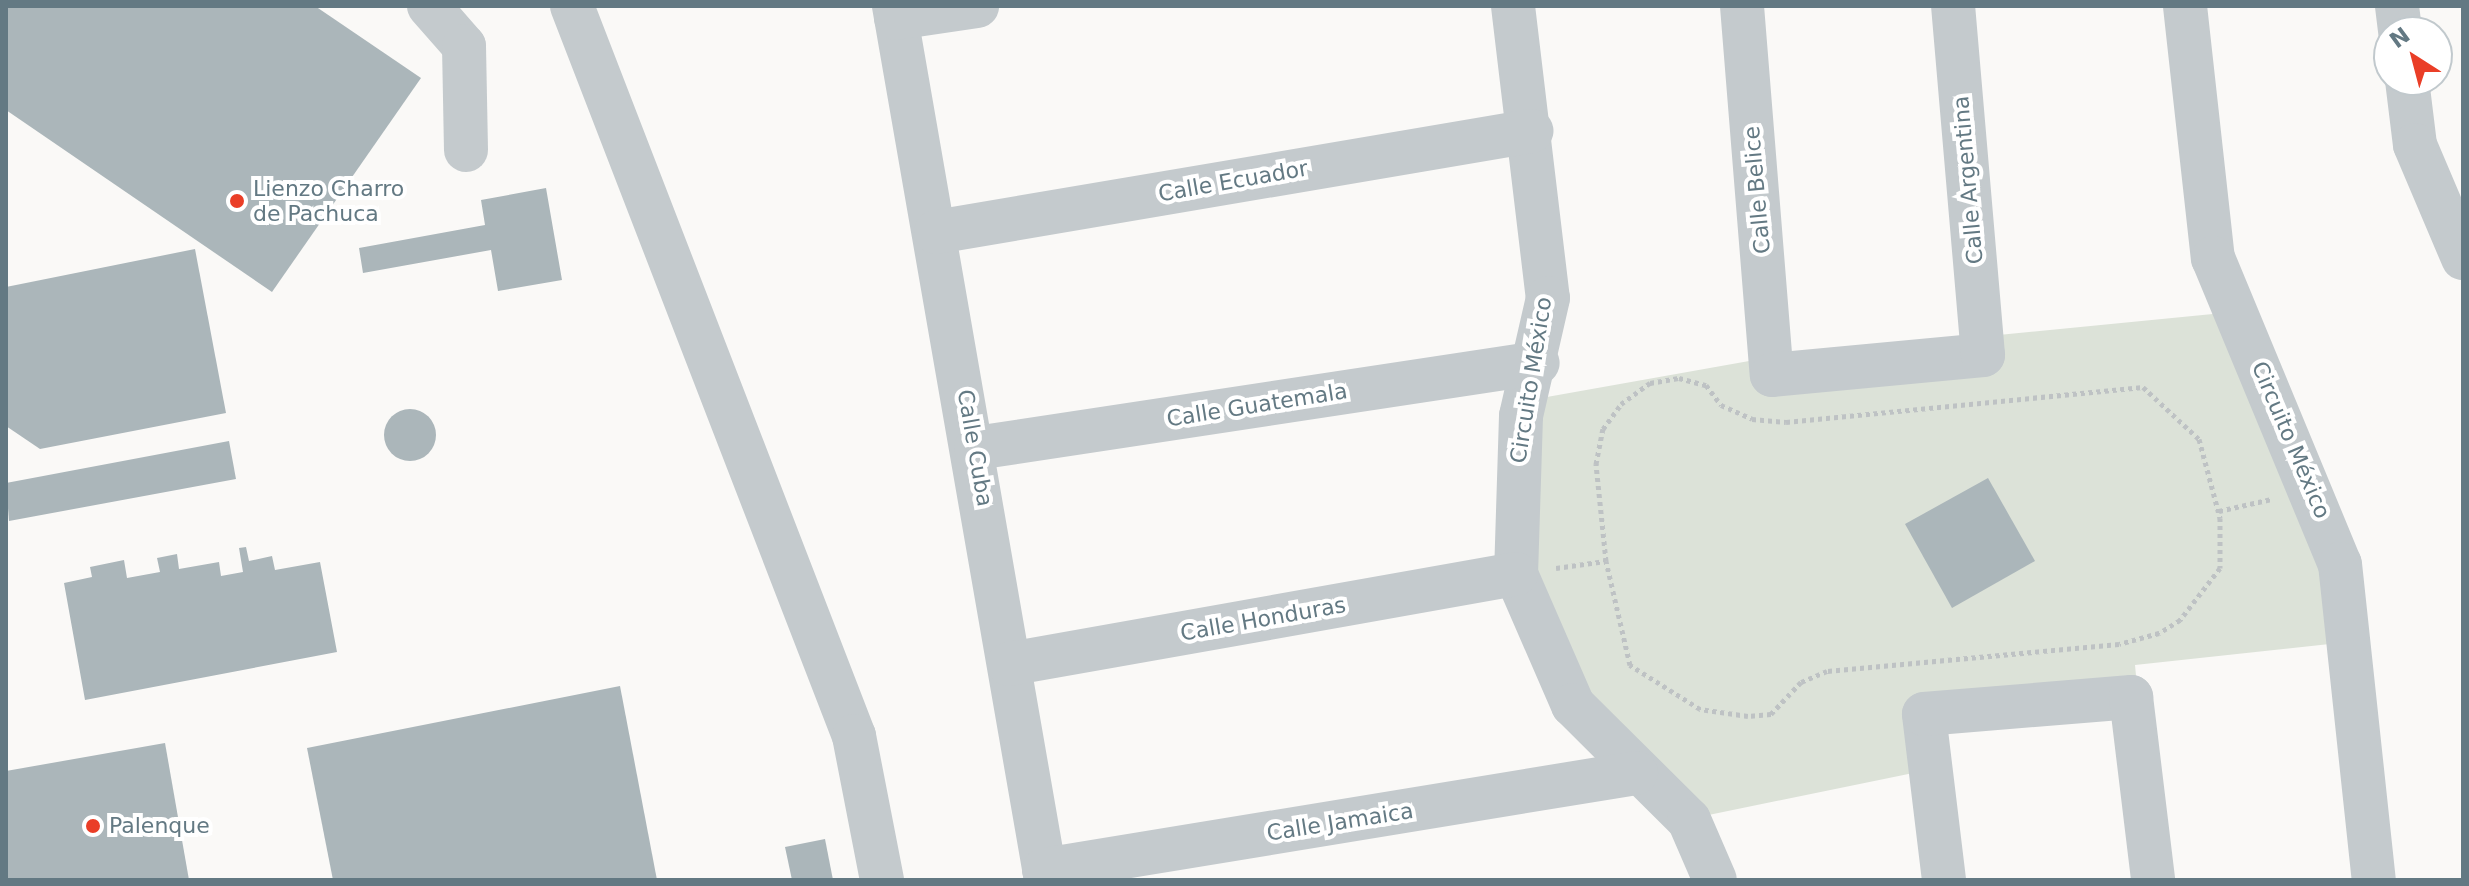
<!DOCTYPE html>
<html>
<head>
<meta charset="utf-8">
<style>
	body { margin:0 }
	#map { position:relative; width:2469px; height:886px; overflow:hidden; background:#faf9f7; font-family:"DejaVu Sans",sans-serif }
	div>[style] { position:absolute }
	.green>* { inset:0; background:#dce2d8 }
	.building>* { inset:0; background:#abb6ba }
	.round { border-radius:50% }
	.path>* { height:5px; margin-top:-2.5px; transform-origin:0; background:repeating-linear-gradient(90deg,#bec2c4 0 4px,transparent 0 8px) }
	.minor>* { height:44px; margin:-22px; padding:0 22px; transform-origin:22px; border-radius:22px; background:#c4cacd }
	.dots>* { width:22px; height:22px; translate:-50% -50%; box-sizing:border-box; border:4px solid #fff; border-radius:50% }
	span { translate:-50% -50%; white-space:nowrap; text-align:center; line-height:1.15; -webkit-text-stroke:8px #fff; paint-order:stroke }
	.street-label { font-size:22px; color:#637983 }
	.poi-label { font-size:22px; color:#637983 }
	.left { translate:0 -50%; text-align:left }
	.frame { position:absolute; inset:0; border:8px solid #637983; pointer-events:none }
	.north { position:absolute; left:2373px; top:16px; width:80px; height:80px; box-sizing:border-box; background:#fff; border:2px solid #c1c9cd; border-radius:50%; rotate:324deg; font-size:22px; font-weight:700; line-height:32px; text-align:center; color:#637983 }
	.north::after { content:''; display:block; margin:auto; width:28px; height:36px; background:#ea3e27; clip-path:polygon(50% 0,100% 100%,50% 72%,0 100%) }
</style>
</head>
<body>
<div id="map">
	<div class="green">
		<i style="clip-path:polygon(2223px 313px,2348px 642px,2135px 665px,2137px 686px,1917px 711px,1923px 771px,1694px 818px,1576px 702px,1519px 571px,1530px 400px,1766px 358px)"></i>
	</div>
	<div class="building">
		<i style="clip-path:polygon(6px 6px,315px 6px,421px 78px,272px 292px,6px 110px)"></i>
		<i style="clip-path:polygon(546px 188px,562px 280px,498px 291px,491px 250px,363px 273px,359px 248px,485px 225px,481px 200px)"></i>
		<i style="clip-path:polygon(195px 249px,226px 413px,40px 449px,6px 426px,6px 287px)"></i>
		<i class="round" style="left:384px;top:409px;width:52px;height:52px"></i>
		<i style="clip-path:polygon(229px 441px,236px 479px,9px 521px,6px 483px)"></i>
		<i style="clip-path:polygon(1988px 478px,2035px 561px,1952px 608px,1905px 524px)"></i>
		<i style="clip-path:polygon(246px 547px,249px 561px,272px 556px,275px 570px,320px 562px,337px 652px,85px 700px,64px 583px,92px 577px,90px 567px,124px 560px,127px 578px,160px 572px,157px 558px,177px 554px,179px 569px,219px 562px,221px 576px,243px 572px,239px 548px)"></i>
		<i style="clip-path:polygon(620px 686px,657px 880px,333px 880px,307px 748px)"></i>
		<i style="clip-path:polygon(165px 743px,189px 880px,6px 880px,6px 771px)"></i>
		<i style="clip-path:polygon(825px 839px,833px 880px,792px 880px,785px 847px)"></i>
	</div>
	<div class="path">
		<i style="left:2219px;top:511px;width:54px;rotate:-12.8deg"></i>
		<i style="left:1556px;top:568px;width:50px;rotate:-8deg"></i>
		<i style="left:1606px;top:561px;width:98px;rotate:-95.9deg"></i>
		<i style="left:1596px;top:464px;width:36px;rotate:-79deg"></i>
		<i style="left:1603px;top:429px;width:31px;rotate:-54deg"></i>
		<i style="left:1621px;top:404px;width:36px;rotate:-36deg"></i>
		<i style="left:1650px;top:383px;width:29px;rotate:-10deg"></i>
		<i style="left:1679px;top:378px;width:28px;rotate:15deg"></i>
		<i style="left:1706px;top:385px;width:25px;rotate:53deg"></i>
		<i style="left:1721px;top:405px;width:34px;rotate:24deg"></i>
		<i style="left:1752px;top:419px;width:34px;rotate:5deg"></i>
		<i style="left:1786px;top:422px;width:359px;rotate:-5.6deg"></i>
		<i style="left:2143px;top:387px;width:76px;rotate:42.9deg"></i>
		<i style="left:2199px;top:439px;width:82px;rotate:75.1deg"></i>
		<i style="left:2220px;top:518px;width:50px;rotate:90deg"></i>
		<i style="left:2220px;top:568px;width:66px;rotate:127.6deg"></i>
		<i style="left:2180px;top:620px;width:25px;rotate:148deg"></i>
		<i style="left:2159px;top:633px;width:41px;rotate:164.6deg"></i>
		<i style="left:2119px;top:644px;width:293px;rotate:174.7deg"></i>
		<i style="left:1827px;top:671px;width:28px;rotate:157deg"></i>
		<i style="left:1801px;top:682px;width:44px;rotate:133.2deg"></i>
		<i style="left:1771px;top:714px;width:23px;rotate:175deg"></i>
		<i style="left:1748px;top:716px;width:49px;rotate:-171.7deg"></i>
		<i style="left:1700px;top:709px;width:83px;rotate:-147.8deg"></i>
		<i style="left:1630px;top:665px;width:107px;rotate:-103deg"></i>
	</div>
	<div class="minor">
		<i style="left:429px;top:6px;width:53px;rotate:48.8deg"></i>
		<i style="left:464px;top:46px;width:104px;rotate:88.9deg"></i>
		<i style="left:572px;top:6px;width:783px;rotate:68.88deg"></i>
		<i style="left:854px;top:736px;width:147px;rotate:79deg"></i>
		<i style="left:894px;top:6px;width:887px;rotate:80.13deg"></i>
		<i style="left:1513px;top:6px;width:294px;rotate:83.2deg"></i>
		<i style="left:1548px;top:298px;width:121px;rotate:102.9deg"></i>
		<i style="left:1521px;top:416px;width:158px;rotate:91.8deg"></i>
		<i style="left:1516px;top:574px;width:143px;rotate:66.5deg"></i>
		<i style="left:1573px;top:705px;width:163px;rotate:44.8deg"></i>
		<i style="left:1689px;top:820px;width:65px;rotate:66.6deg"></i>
		<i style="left:1742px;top:6px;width:370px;rotate:85.4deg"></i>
		<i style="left:1772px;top:375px;width:212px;rotate:-5.4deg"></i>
		<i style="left:1983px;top:355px;width:350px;rotate:-94.9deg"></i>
		<i style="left:2185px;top:6px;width:254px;rotate:83.7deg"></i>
		<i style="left:2213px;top:258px;width:331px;rotate:67.5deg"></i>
		<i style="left:2340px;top:564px;width:318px;rotate:83.9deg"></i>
		<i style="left:2397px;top:6px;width:26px;rotate:83deg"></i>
		<i style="left:896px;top:18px;width:82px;rotate:-8.4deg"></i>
		<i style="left:2407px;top:80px;width:65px;rotate:83deg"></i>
		<i style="left:2415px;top:145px;width:123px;rotate:67deg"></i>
		<i style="left:936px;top:232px;width:604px;rotate:-9.63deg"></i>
		<i style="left:976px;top:448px;width:568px;rotate:-8.6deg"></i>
		<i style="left:1009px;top:664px;width:515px;rotate:-10.07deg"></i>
		<i style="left:1044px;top:870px;width:600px;rotate:-9.31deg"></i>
		<i style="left:1944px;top:880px;width:167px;rotate:-96.9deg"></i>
		<i style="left:1924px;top:714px;width:208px;rotate:-4.7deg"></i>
		<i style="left:2131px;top:697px;width:184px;rotate:83.1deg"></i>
	</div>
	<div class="dots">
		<i style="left:237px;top:201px;background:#ea3e27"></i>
		<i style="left:93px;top:826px;background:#ea3e27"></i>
	</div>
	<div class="street-label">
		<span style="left:1968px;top:180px;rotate:-95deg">Calle Argentina</span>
		<span style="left:1233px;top:181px;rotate:-10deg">Calle Ecuador</span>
		<span style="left:1757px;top:190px;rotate:-95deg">Calle Belice</span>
		<span style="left:1531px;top:380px;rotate:-81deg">Circuito México</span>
		<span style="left:1257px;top:405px;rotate:-9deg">Calle Guatemala</span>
		<span style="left:2291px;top:440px;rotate:67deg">Circuito México</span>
		<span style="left:975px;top:448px;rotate:80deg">Calle Cuba</span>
		<span style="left:1263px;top:619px;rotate:-10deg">Calle Honduras</span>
		<span style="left:1340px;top:822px;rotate:-9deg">Calle Jamaica</span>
	</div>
	<div class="poi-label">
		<span class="left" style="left:253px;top:201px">Lienzo Charro<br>de Pachuca</span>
		<span class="left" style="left:109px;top:826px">Palenque</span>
	</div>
	<div class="frame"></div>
	<div class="north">N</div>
</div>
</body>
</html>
